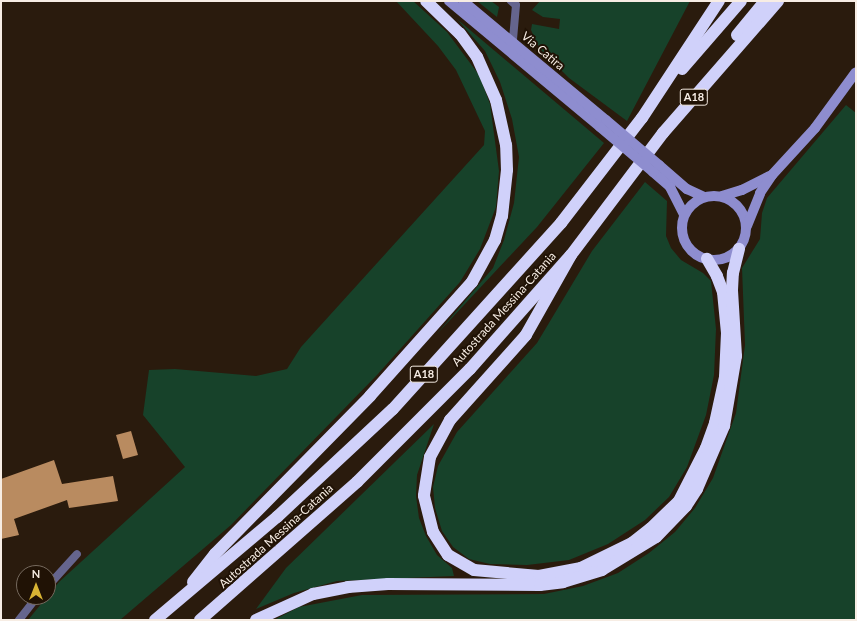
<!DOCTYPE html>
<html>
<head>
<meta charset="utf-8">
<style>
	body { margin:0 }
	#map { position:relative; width:857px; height:621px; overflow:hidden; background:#2a1b0d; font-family:Lato,sans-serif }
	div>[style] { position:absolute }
	.green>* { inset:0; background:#17422a }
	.building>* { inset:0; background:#b98b60 }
	.lane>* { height:8px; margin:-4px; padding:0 4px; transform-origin:4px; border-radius:4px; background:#65658e }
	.secondary>* { height:10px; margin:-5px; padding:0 5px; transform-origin:5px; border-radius:5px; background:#8e8dcf }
	.secondary>.ring { margin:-5px; padding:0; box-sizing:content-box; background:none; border:10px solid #8e8dcf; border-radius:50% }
	.highway>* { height:12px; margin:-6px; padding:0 6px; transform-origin:6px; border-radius:6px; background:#d0d1fa }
	.secondary-bridge>* { height:10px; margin:-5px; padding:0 5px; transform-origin:5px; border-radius:5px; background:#8e8dcf }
	span { translate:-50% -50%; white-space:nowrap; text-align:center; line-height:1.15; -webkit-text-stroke:4px #201205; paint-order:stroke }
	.shield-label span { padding:1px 3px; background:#201205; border:1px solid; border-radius:3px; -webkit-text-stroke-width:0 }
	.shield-label { font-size:11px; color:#f7ede4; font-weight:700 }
	.street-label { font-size:12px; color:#f7ede4 }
	.frame { position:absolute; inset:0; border:2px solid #f7ede4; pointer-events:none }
	.north { position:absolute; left:16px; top:565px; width:40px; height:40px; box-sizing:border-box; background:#201205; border:1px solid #766a5e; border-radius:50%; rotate:0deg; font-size:11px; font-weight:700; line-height:16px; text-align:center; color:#f7ede4 }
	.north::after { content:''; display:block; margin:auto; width:14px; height:18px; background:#d9b434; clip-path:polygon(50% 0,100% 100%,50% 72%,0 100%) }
</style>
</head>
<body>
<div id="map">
	<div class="green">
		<i style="clip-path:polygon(396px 1px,413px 1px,447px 32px,479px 75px,490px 104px,499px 171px,496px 207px,480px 249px,460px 282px,377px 375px,231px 525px,120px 620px,28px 620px,59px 582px,185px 467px,143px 415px,149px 370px,175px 369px,256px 376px,287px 369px,301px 347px,484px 145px,485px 131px,456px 70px,438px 46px)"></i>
		<i style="clip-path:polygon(477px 1px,491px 1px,499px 7px,497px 17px)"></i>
		<i style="clip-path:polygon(540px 1px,690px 1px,627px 121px,569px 78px,539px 48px,531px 30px,532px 24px,559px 29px,560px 19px,543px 17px,532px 10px)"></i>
		<i style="clip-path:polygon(457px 19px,604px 143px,537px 227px,436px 335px,493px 268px,504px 240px,514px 203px,519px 157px,512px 119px,500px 82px,485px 51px)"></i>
		<i style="clip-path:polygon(846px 105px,856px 113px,856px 620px,274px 620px,299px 607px,362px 595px,544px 594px,583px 586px,618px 573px,649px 553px,675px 532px,695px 508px,713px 478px,736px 413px,745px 345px,742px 268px,760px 239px,762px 213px,767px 198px)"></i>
		<i style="clip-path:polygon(645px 182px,667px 201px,666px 236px,671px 248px,681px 260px,703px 273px,711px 281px,716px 329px,714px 375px,706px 415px,687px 467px,669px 497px,645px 520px,608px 544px,569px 560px,527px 565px,490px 564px,469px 559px,453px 547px,442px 531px,435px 508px,433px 487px,438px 466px,457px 432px,537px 343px,592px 251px)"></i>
		<i style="clip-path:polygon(434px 424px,417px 475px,416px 496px,419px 518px,426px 536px,437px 555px,452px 568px,454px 576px,337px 581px,294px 593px,256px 609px,286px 568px)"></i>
	</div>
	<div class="building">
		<i style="clip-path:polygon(131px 431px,138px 455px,123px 459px,116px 435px)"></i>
		<i style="clip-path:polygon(54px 460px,62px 484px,113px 476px,118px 501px,69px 508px,67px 500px,14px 519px,19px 535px,1px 539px,1px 479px)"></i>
	</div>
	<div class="lane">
		<i style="left:511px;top:1px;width:6px;rotate:39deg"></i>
		<i style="left:516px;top:5px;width:37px;rotate:95deg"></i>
		<i style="left:48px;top:586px;width:43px;rotate:-47.8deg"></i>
		<i style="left:19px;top:620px;width:29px;rotate:-52deg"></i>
	</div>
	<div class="secondary">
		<i style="left:449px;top:1px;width:197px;rotate:39.8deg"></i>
		<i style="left:463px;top:1px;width:186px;rotate:39.8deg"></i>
		<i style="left:659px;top:165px;width:37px;rotate:41deg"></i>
		<i style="left:687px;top:189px;width:19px;rotate:25deg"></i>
		<i style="left:653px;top:172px;width:23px;rotate:41deg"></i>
		<i style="left:670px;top:187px;width:30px;rotate:63deg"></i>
		<i class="ring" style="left:682px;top:196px;width:54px;height:54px"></i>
		<i style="left:722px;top:196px;width:21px;rotate:-17deg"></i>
		<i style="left:742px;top:190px;width:31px;rotate:-27deg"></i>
		<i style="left:747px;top:226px;width:35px;rotate:-68deg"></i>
		<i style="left:760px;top:193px;width:22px;rotate:-56deg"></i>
		<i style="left:772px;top:175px;width:64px;rotate:-47.5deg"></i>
		<i style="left:815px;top:128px;width:69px;rotate:-53.8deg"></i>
	</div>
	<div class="highway">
		<i style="left:737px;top:35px;width:44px;rotate:-50.5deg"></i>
		<i style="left:682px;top:69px;width:90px;rotate:-49.1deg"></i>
		<i style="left:571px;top:255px;width:92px;rotate:119.4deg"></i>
		<i style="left:526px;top:335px;width:114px;rotate:131.8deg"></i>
		<i style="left:450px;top:420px;width:42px;rotate:118.4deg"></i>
		<i style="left:430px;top:457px;width:39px;rotate:99deg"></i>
		<i style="left:424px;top:496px;width:37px;rotate:76deg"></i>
		<i style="left:433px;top:532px;width:27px;rotate:57deg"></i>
		<i style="left:448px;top:555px;width:30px;rotate:30deg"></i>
		<i style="left:474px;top:570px;width:65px;rotate:5.3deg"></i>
		<i style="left:539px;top:576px;width:43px;rotate:-10.8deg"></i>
		<i style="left:581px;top:568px;width:57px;rotate:-26.1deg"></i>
		<i style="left:632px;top:543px;width:23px;rotate:-38deg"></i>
		<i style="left:650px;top:529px;width:40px;rotate:-44deg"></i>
		<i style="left:679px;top:501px;width:59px;rotate:-63deg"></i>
		<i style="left:706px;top:448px;width:27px;rotate:-70deg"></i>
		<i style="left:715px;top:423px;width:47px;rotate:-77.7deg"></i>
		<i style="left:725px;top:377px;width:44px;rotate:-87.4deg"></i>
		<i style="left:727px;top:333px;width:41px;rotate:-95.6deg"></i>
		<i style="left:723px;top:292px;width:17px;rotate:-111deg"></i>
		<i style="left:717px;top:276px;width:20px;rotate:-120deg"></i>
		<i style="left:193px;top:582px;width:36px;rotate:-52deg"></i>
		<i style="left:215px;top:554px;width:221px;rotate:-45.5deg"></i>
		<i style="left:370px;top:396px;width:153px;rotate:-48.2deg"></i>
		<i style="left:472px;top:282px;width:48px;rotate:-61.3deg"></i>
		<i style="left:495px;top:240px;width:25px;rotate:-74deg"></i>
		<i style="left:502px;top:216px;width:46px;rotate:-83.8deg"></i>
		<i style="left:507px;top:170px;width:25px;rotate:-92deg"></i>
		<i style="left:506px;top:145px;width:46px;rotate:-102.5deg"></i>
		<i style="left:496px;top:100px;width:47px;rotate:-113.8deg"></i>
		<i style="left:477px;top:57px;width:29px;rotate:-126deg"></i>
		<i style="left:460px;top:34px;width:47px;rotate:-135.9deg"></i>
		<i style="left:155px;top:620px;width:160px;rotate:-40.2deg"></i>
		<i style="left:277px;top:517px;width:158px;rotate:-43deg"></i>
		<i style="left:393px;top:409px;width:251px;rotate:-47.9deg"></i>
		<i style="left:561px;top:223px;width:133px;rotate:-52.4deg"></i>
		<i style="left:642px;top:118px;width:140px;rotate:-56.7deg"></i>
		<i style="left:200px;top:620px;width:209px;rotate:-41.3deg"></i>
		<i style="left:357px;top:482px;width:160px;rotate:-45deg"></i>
		<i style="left:470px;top:369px;width:152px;rotate:-48.5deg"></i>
		<i style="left:571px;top:255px;width:153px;rotate:-53deg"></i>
		<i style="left:663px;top:133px;width:175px;rotate:-48.9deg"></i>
		<i style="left:256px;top:620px;width:63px;rotate:-24.5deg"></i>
		<i style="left:313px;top:594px;width:36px;rotate:-11deg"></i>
		<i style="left:348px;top:587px;width:40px;rotate:-4.3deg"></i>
		<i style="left:388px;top:584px;width:152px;rotate:0.4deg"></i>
		<i style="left:540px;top:585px;width:23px;rotate:-7deg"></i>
		<i style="left:563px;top:582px;width:41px;rotate:-17.1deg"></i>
		<i style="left:602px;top:570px;width:63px;rotate:-31.4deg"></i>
		<i style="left:656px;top:537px;width:43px;rotate:-45.9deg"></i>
		<i style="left:686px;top:506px;width:20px;rotate:-57deg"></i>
		<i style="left:697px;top:489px;width:69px;rotate:-66.8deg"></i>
		<i style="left:724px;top:426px;width:71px;rotate:-80.3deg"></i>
		<i style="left:736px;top:356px;width:66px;rotate:-93.5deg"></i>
		<i style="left:732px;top:290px;width:17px;rotate:-87deg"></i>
		<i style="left:733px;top:273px;width:25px;rotate:-76deg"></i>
	</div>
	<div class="secondary-bridge">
		<i style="left:606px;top:120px;width:70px;rotate:40.3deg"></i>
		<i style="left:600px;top:127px;width:70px;rotate:40.3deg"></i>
	</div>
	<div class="shield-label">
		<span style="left:694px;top:97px">A18</span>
		<span style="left:424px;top:374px">A18</span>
	</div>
	<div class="street-label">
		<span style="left:543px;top:51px;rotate:40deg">Via Catira</span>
		<span style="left:504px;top:309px;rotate:-48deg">Autostrada Messina-Catania</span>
		<span style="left:276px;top:536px;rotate:-42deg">Autostrada Messina-Catania</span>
	</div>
	<div class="frame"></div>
	<div class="north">N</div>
</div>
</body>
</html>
